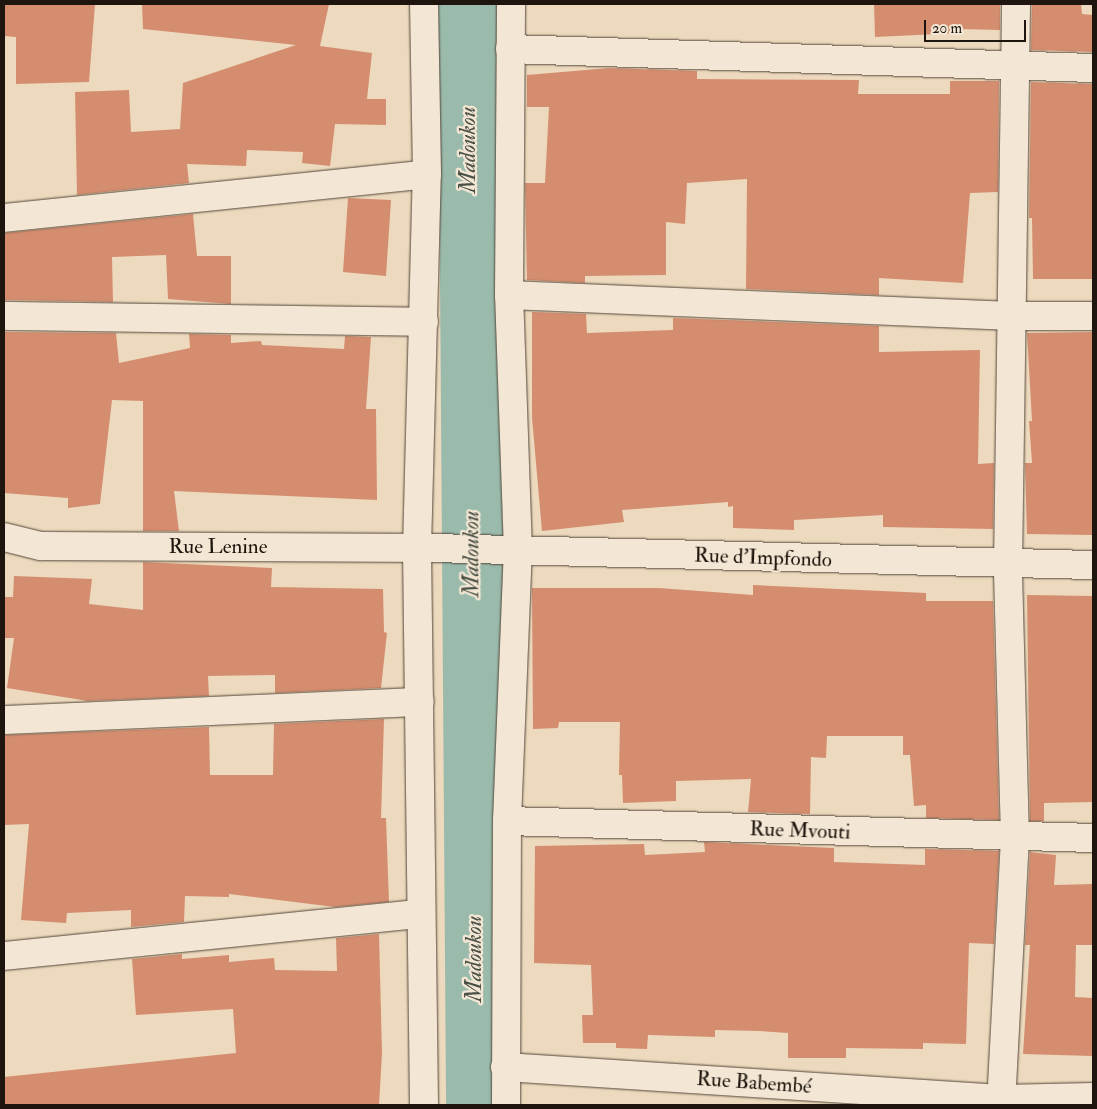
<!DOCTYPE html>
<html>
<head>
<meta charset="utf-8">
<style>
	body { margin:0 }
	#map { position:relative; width:1097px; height:1109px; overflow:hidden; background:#edd9bd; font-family:"IM FELL Double Pica",serif }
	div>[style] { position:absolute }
	.river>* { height:61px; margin:-30.5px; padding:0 30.5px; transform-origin:30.5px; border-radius:30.5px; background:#9abbac }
	.building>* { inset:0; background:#d48d6f }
	.roads { filter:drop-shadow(0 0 1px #52473a) drop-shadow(0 0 1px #52473a) }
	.minor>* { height:28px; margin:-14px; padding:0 14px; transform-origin:14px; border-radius:14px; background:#f3e6d4 }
	.tertiary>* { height:28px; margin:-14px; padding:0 14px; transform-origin:14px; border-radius:14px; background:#f3e6d4 }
	.secondary>* { height:28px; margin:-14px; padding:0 14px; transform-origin:14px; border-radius:14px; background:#f3e6d4 }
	span { translate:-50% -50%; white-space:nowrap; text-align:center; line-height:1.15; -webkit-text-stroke:4.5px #f3e6d4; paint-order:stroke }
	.street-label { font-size:21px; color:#1e160e }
	.water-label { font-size:22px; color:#495045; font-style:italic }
	.frame { position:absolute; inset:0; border:5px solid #1e160e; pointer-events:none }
	.scale { position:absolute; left:924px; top:20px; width:102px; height:22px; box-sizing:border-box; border:2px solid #1e160e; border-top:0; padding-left:6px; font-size:15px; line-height:18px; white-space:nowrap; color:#1e160e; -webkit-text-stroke:4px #f3e6d4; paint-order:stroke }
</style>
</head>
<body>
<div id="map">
	<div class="river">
		<i style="left:468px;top:4px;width:1101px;rotate:89.58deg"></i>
	</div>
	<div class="building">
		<i style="clip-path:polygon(4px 4px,95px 4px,89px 82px,16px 84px,16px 37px,4px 36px)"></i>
		<i style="clip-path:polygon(142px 4px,329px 4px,320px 46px,372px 53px,367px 99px,386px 99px,386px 125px,335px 124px,330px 166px,302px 163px,303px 152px,247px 150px,246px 166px,187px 164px,189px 183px,77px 195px,75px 92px,129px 90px,131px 132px,180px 129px,183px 83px,296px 45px,143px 29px)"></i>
		<i style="clip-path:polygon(874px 4px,1000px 4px,1000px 30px,959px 29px,959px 33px,875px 37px)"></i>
		<i style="clip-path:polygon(1032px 4px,1081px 4px,1082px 14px,1093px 15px,1093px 52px,1031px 50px)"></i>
		<i style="clip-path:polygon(609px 68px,697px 71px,697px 79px,859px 80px,858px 94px,950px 94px,950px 81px,999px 81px,998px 192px,970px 193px,963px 283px,879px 278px,879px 295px,746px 289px,747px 179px,687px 183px,685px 224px,666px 222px,666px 275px,585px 276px,585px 283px,527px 280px,525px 183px,545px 183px,549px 107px,527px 107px,527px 75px)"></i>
		<i style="clip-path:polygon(1031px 82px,1093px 84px,1093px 279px,1033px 279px,1032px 218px,1029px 218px)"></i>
		<i style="clip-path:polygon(348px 198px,391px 200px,386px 276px,343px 272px)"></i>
		<i style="clip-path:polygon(193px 214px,197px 256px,231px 256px,231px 304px,168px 299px,166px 255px,112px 257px,113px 302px,4px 300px,4px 233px)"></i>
		<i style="clip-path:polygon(532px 312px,586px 314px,587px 333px,673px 330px,673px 318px,879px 326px,879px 352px,980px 350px,978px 464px,994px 463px,993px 529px,883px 527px,883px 515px,794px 520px,794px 530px,733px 528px,733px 506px,728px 507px,728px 502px,622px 510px,624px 522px,542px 531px,532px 418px)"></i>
		<i style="clip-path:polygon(4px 332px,116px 333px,119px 363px,190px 348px,189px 334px,231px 335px,231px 343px,261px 341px,262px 345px,344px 349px,345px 336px,371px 337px,366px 409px,376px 409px,377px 500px,174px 491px,179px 531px,143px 531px,143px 401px,112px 400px,100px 504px,68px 508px,68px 498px,4px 493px)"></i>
		<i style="clip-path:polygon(1093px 332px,1093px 535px,1027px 534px,1025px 463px,1032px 463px,1029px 421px,1032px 421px,1027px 333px)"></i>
		<i style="clip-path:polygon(143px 562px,272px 568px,271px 587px,383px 589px,384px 632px,387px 633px,381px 688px,275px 693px,275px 675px,208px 676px,209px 696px,88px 701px,7px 688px,14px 638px,4px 638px,4px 597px,13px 597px,14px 576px,92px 579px,89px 604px,143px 610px)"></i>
		<i style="clip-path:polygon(753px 585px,926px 593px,926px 601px,993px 601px,999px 820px,926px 818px,926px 805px,914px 806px,910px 755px,903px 755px,903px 736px,827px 736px,826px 758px,811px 757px,810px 814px,748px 812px,751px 779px,676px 781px,676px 801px,623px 803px,622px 775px,619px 775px,620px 722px,559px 722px,558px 728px,533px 729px,532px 588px,659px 588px,753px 595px)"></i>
		<i style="clip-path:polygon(1027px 595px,1093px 596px,1093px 802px,1044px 803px,1044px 821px,1030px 821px)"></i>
		<i style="clip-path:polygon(384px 719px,381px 818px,386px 818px,389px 902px,335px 907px,229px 894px,229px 897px,185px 896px,184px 922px,131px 927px,131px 910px,67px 913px,66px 923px,21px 920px,29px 824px,4px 825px,4px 735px,209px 727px,210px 775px,273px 775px,274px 724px)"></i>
		<i style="clip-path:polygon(704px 842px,834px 848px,834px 862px,925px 865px,925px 849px,999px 851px,994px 944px,969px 943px,966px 1044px,923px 1043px,923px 1049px,846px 1048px,846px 1058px,788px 1058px,788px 1033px,760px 1031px,715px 1030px,715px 1037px,648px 1035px,647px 1049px,616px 1048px,616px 1043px,583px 1043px,582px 1015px,593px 1015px,591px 965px,534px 963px,535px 846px,644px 844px,645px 855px,705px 852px)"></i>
		<i style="clip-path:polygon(1030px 852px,1056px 855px,1054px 885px,1093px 884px,1093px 945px,1076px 945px,1075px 997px,1093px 998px,1093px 1056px,1023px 1054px,1030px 945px,1025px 945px)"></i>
		<i style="clip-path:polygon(379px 934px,382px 1053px,379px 1105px,4px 1105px,4px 1077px,236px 1053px,233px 1009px,136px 1015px,132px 959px,182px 954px,182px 959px,229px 955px,229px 962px,274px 958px,275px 970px,337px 971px,336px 938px)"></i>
	</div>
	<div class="roads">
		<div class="minor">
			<i style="left:510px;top:49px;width:583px;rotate:1.87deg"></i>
			<i style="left:4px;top:218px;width:425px;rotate:-5.9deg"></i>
			<i style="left:509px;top:295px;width:503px;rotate:2.39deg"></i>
			<i style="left:1012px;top:316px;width:81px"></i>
			<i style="left:4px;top:316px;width:420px;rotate:0.8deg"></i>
			<i style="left:433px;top:548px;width:660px;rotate:1.48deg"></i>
			<i style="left:4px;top:720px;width:416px;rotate:-2.5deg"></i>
			<i style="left:507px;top:821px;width:586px;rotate:1.66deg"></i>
			<i style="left:4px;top:956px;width:419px;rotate:-5.8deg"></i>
			<i style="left:505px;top:1067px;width:497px;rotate:3.7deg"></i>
			<i style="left:1001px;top:1099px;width:92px;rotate:-1.2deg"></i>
			<i style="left:1001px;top:1105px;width:266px;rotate:-87deg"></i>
			<i style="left:1015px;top:839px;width:273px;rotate:-91.5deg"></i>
			<i style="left:1008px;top:566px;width:562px;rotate:-89.18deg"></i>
		</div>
		<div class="tertiary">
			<i style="left:4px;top:537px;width:38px;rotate:14deg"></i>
			<i style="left:41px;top:546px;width:392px;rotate:0.3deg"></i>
		</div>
		<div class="secondary">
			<i style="left:424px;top:1105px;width:556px;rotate:-90.72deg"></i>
			<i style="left:417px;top:549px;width:375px;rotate:-88.5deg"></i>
			<i style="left:427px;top:174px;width:170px;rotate:-91deg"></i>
			<i style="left:506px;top:1105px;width:284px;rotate:-89.8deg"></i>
			<i style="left:507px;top:821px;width:270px;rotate:-87.7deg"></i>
			<i style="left:518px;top:551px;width:256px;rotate:-92deg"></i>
			<i style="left:509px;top:295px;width:291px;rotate:-89.6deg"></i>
		</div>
	</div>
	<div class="street-label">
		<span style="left:218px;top:547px">Rue Lenine</span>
		<span style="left:763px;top:558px;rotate:2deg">Rue d'Impfondo</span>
		<span style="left:800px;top:831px;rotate:2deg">Rue Mvouti</span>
		<span style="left:754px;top:1083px;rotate:4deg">Rue Babembé</span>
	</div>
	<div class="water-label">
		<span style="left:469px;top:150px;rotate:-90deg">Madoukou</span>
		<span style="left:472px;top:554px;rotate:-90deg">Madoukou</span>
		<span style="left:475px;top:959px;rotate:-90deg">Madoukou</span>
	</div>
	<div class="frame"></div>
	<div class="scale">20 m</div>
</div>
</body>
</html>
